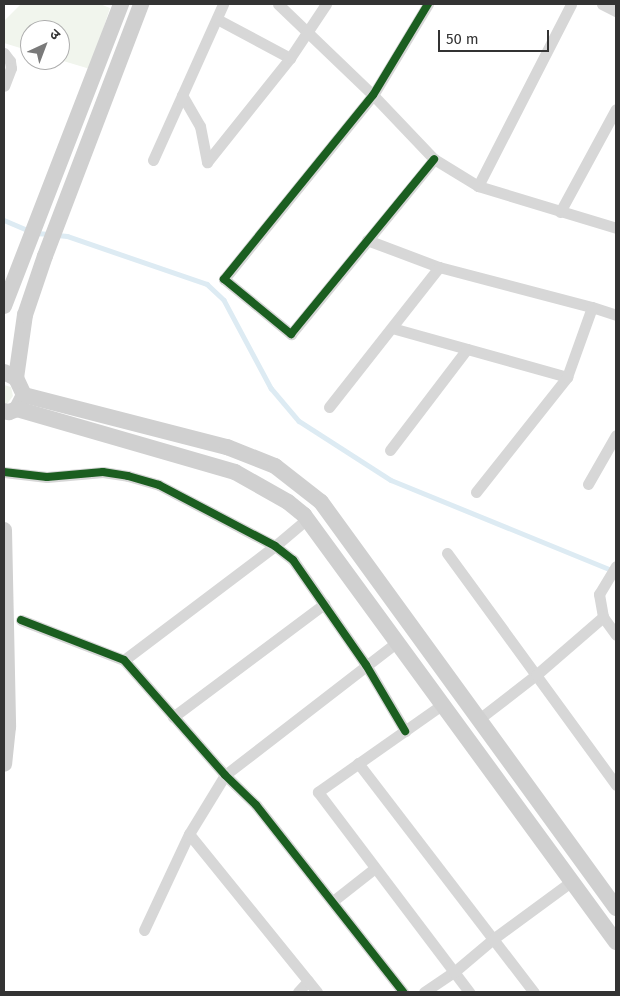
<!DOCTYPE html>
<html>
<head>
<meta charset="utf-8">
<style>
	body { margin:0 }
	#map { position:relative; width:620px; height:996px; overflow:hidden; background:#fff; font-family:"Fira Sans","Noto Sans Devanagari",sans-serif }
	div>[style] { position:absolute }
	.green>* { inset:0; background:#f1f5ed }
	.stream>* { height:4.5px; margin:-2.25px; padding:0 2.25px; transform-origin:2.25px; border-radius:2.25px; background:#ddebf3 }
	.street>* { height:11px; margin:-5.5px; padding:0 5.5px; transform-origin:5.5px; border-radius:5.5px; background:#d7d7d7 }
	.secondary>* { height:16px; margin:-8px; padding:0 8px; transform-origin:8px; border-radius:8px; background:#d0d0d0 }
	.cycleway>* { height:8px; margin:-4px; padding:0 4px; transform-origin:4px; border-radius:4px; background:#1b5e20 }
	span { translate:-50% -50%; white-space:nowrap; text-align:center; line-height:1.15; -webkit-text-stroke:5px #fff; paint-order:stroke }
	.frame { position:absolute; inset:0; border:5px solid #333; pointer-events:none }
	.north { position:absolute; left:20px; top:20px; width:50px; height:50px; box-sizing:border-box; background:#fff; border:1px solid #adadad; border-radius:50%; rotate:43deg; font-size:14px; font-weight:700; line-height:20px; text-align:center; color:#333 }
	.north::after { content:''; display:block; margin:auto; width:18px; height:22px; background:#7a7a7a; clip-path:polygon(50% 0,100% 100%,50% 72%,0 100%) }
	.scale { position:absolute; left:438px; top:30px; width:111px; height:22px; box-sizing:border-box; border:2px solid #333; border-top:0; padding-left:6px; font-size:15px; line-height:18px; white-space:nowrap; color:#333; -webkit-text-stroke:4px #fff; paint-order:stroke }
</style>
</head>
<body>
<div id="map">
	<div class="green">
		<i style="clip-path:polygon(21px 4px,100px 4px,110px 8px,90px 69px,60px 60px,60px 30px,30px 30px,30px 51px,4px 43px,4px 21px)"></i>
		<i style="clip-path:polygon(4px 385px,11px 387px,13px 396px,7px 404px,4px 403px)"></i>
	</div>
	<div class="stream">
		<i style="left:4px;top:220px;width:34px;rotate:23deg"></i>
		<i style="left:35px;top:233px;width:15px;rotate:4deg"></i>
		<i style="left:57px;top:235px;width:10px;rotate:6deg"></i>
		<i style="left:67px;top:236px;width:148px;rotate:18.9deg"></i>
		<i style="left:207px;top:284px;width:23px;rotate:43deg"></i>
		<i style="left:224px;top:300px;width:100px;rotate:61.9deg"></i>
		<i style="left:271px;top:388px;width:43px;rotate:49.7deg"></i>
		<i style="left:299px;top:421px;width:109px;rotate:32.7deg"></i>
		<i style="left:391px;top:480px;width:239px;rotate:22.2deg"></i>
	</div>
	<div class="street">
		<i style="left:278px;top:4px;width:132px;rotate:43.8deg"></i>
		<i style="left:373px;top:95px;width:88px;rotate:46.4deg"></i>
		<i style="left:434px;top:159px;width:52px;rotate:31.5deg"></i>
		<i style="left:478px;top:186px;width:144px;rotate:16.9deg"></i>
		<i style="left:428px;top:4px;width:106px;rotate:121.1deg"></i>
		<i style="left:373px;top:95px;width:237px;rotate:129deg"></i>
		<i style="left:224px;top:279px;width:87px;rotate:39.4deg"></i>
		<i style="left:291px;top:334px;width:226px;rotate:-50.7deg"></i>
		<i style="left:602px;top:4px;width:16px;rotate:27deg"></i>
		<i style="left:217px;top:19px;width:83px;rotate:28.1deg"></i>
		<i style="left:4px;top:53px;width:10px;rotate:53deg"></i>
		<i style="left:10px;top:61px;width:7px;rotate:82deg"></i>
		<i style="left:11px;top:68px;width:19px;rotate:111deg"></i>
		<i style="left:182px;top:95px;width:36px;rotate:60deg"></i>
		<i style="left:200px;top:126px;width:37px;rotate:79deg"></i>
		<i style="left:207px;top:162px;width:133px;rotate:-51.4deg"></i>
		<i style="left:290px;top:58px;width:65px;rotate:-56.3deg"></i>
		<i style="left:153px;top:160px;width:171px;rotate:-65.8deg"></i>
		<i style="left:478px;top:186px;width:204px;rotate:-62.9deg"></i>
		<i style="left:560px;top:212px;width:117px;rotate:-61.5deg"></i>
		<i style="left:367px;top:240px;width:77px;rotate:20.6deg"></i>
		<i style="left:439px;top:267px;width:158px;rotate:14.7deg"></i>
		<i style="left:592px;top:307px;width:25px;rotate:18deg"></i>
		<i style="left:392px;top:328px;width:182px;rotate:15.6deg"></i>
		<i style="left:329px;top:407px;width:178px;rotate:-51.8deg"></i>
		<i style="left:390px;top:450px;width:127px;rotate:-52.7deg"></i>
		<i style="left:4px;top:472px;width:43px;rotate:6.6deg"></i>
		<i style="left:47px;top:477px;width:56px;rotate:-5.1deg"></i>
		<i style="left:103px;top:472px;width:25px;rotate:9deg"></i>
		<i style="left:128px;top:476px;width:32px;rotate:16deg"></i>
		<i style="left:159px;top:485px;width:131px;rotate:27.7deg"></i>
		<i style="left:275px;top:546px;width:23px;rotate:38deg"></i>
		<i style="left:293px;top:560px;width:128px;rotate:55.2deg"></i>
		<i style="left:366px;top:665px;width:77px;rotate:59.4deg"></i>
		<i style="left:588px;top:484px;width:56px;rotate:-60.3deg"></i>
		<i style="left:476px;top:492px;width:147px;rotate:-51.6deg"></i>
		<i style="left:567px;top:377px;width:74px;rotate:-70.3deg"></i>
		<i style="left:447px;top:553px;width:287px;rotate:53.9deg"></i>
		<i style="left:616px;top:566px;width:33px;rotate:121deg"></i>
		<i style="left:599px;top:594px;width:23px;rotate:80deg"></i>
		<i style="left:603px;top:617px;width:22px;rotate:54deg"></i>
		<i style="left:21px;top:620px;width:110px;rotate:21.2deg"></i>
		<i style="left:124px;top:660px;width:153px;rotate:48.7deg"></i>
		<i style="left:225px;top:775px;width:43px;rotate:44.1deg"></i>
		<i style="left:256px;top:805px;width:238px;rotate:51.8deg"></i>
		<i style="left:124px;top:660px;width:189px;rotate:-37.1deg"></i>
		<i style="left:275px;top:546px;width:42px;rotate:-40.2deg"></i>
		<i style="left:443px;top:704px;width:153px;rotate:144.9deg"></i>
		<i style="left:318px;top:792px;width:251px;rotate:52.9deg"></i>
		<i style="left:173px;top:717px;width:189px;rotate:-36.8deg"></i>
		<i style="left:479px;top:719px;width:72px;rotate:-37.7deg"></i>
		<i style="left:536px;top:675px;width:89px;rotate:-40.9deg"></i>
		<i style="left:358px;top:763px;width:289px;rotate:52.5deg"></i>
		<i style="left:333px;top:901px;width:53px;rotate:-38.2deg"></i>
		<i style="left:144px;top:930px;width:106px;rotate:-64.9deg"></i>
		<i style="left:298px;top:992px;width:15px;rotate:-48deg"></i>
		<i style="left:317px;top:992px;width:203px;rotate:-129deg"></i>
		<i style="left:189px;top:834px;width:69px;rotate:-58.6deg"></i>
		<i style="left:225px;top:775px;width:217px;rotate:-37.7deg"></i>
		<i style="left:424px;top:992px;width:36px;rotate:-34deg"></i>
		<i style="left:454px;top:972px;width:51px;rotate:-40.2deg"></i>
		<i style="left:493px;top:939px;width:98px;rotate:-36.3deg"></i>
	</div>
	<div class="secondary">
		<i style="left:4px;top:306px;width:324px;rotate:-68.8deg"></i>
		<i style="left:4px;top:372px;width:13px;rotate:27deg"></i>
		<i style="left:16px;top:378px;width:19px;rotate:65deg"></i>
		<i style="left:24px;top:395px;width:16px;rotate:117deg"></i>
		<i style="left:17px;top:409px;width:9px;rotate:159deg"></i>
		<i style="left:9px;top:412px;width:5px;rotate:-169deg"></i>
		<i style="left:16px;top:378px;width:64px;rotate:-81.9deg"></i>
		<i style="left:25px;top:315px;width:62px;rotate:-71.3deg"></i>
		<i style="left:45px;top:256px;width:270px;rotate:-69.1deg"></i>
		<i style="left:24px;top:395px;width:210px;rotate:14.4deg"></i>
		<i style="left:227px;top:447px;width:52px;rotate:21.6deg"></i>
		<i style="left:275px;top:466px;width:58px;rotate:38deg"></i>
		<i style="left:321px;top:502px;width:502px;rotate:54deg"></i>
		<i style="left:17px;top:409px;width:227px;rotate:16.1deg"></i>
		<i style="left:235px;top:472px;width:61px;rotate:29.5deg"></i>
		<i style="left:288px;top:502px;width:21px;rotate:39deg"></i>
		<i style="left:304px;top:515px;width:529px;rotate:53.85deg"></i>
		<i style="left:4px;top:530px;width:197px;rotate:88.8deg"></i>
		<i style="left:8px;top:727px;width:37px;rotate:96deg"></i>
	</div>
	<div class="cycleway">
		<i style="left:428px;top:4px;width:106px;rotate:121.1deg"></i>
		<i style="left:373px;top:95px;width:237px;rotate:129deg"></i>
		<i style="left:224px;top:279px;width:87px;rotate:39.4deg"></i>
		<i style="left:291px;top:334px;width:226px;rotate:-50.7deg"></i>
		<i style="left:4px;top:472px;width:43px;rotate:6.6deg"></i>
		<i style="left:47px;top:477px;width:56px;rotate:-5.1deg"></i>
		<i style="left:103px;top:472px;width:25px;rotate:9deg"></i>
		<i style="left:128px;top:476px;width:32px;rotate:16deg"></i>
		<i style="left:159px;top:485px;width:131px;rotate:27.7deg"></i>
		<i style="left:275px;top:546px;width:23px;rotate:38deg"></i>
		<i style="left:293px;top:560px;width:128px;rotate:55.2deg"></i>
		<i style="left:366px;top:665px;width:77px;rotate:59.4deg"></i>
		<i style="left:21px;top:620px;width:110px;rotate:21.2deg"></i>
		<i style="left:124px;top:660px;width:153px;rotate:48.7deg"></i>
		<i style="left:225px;top:775px;width:43px;rotate:44.1deg"></i>
		<i style="left:256px;top:805px;width:238px;rotate:51.8deg"></i>
	</div>
	<div class="frame"></div>
	<div class="north">उ</div>
	<div class="scale">50 m</div>
</div>
</body>
</html>
